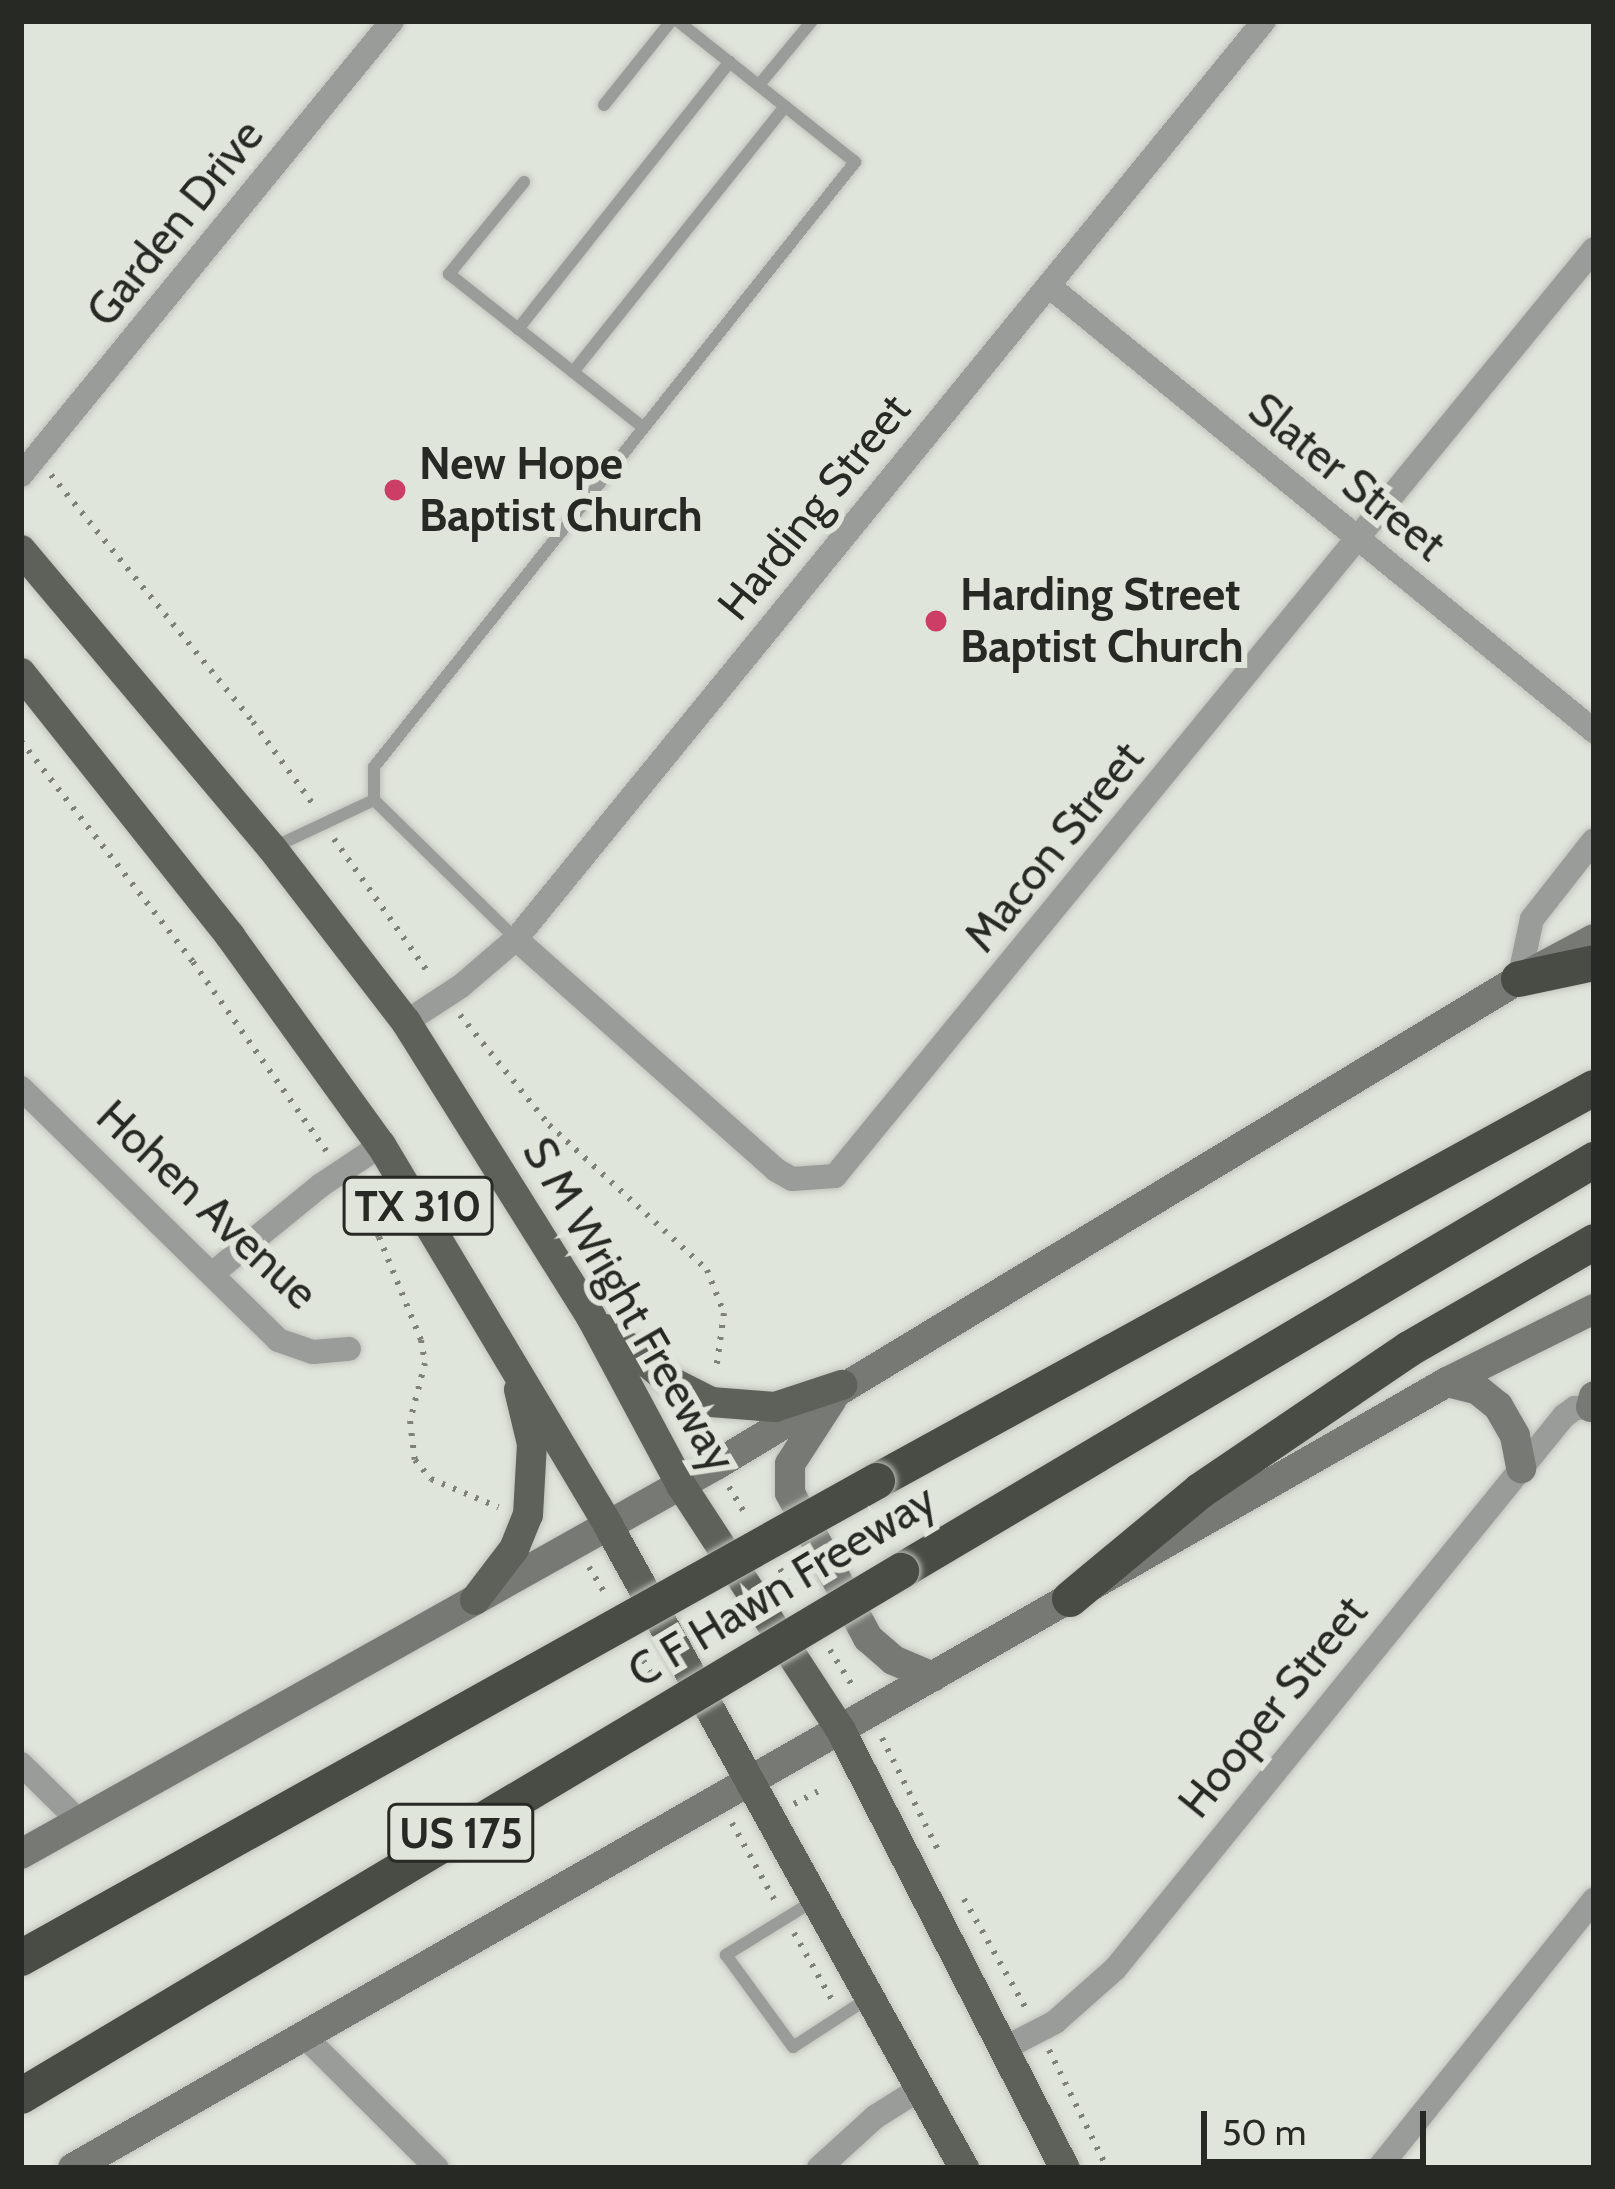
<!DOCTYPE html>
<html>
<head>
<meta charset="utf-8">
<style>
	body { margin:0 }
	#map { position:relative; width:1615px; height:2189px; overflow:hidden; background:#e0e5dc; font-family:Cabin,sans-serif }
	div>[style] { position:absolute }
	.path>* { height:6px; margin-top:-3px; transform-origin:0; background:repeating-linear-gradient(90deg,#7d817a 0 3px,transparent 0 12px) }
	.roads { filter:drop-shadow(0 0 3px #bfc3bb) drop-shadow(0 0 3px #bfc3bb) }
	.lane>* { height:12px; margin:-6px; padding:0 6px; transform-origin:6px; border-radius:6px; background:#999c98 }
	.street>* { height:24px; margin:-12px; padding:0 12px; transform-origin:12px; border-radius:12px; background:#999c98 }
	.secondary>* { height:30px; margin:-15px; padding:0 15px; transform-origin:15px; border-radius:15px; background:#767974 }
	.primary>* { height:30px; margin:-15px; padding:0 15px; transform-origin:15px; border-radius:15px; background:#5d615a }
	.highway>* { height:36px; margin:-18px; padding:0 18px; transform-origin:18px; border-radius:18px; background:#484c45 }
	.bridges { filter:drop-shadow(0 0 3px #bfc3bb) drop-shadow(0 0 3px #bfc3bb) }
	.highway-bridge>* { height:36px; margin:-18px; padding:0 18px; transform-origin:18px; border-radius:18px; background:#484c45 }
	.dots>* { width:33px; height:33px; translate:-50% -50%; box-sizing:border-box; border:6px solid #e0e5dc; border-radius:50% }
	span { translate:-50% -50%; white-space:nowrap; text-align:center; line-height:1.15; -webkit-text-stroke:12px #e0e5dc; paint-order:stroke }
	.shield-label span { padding:3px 9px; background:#e0e5dc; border:3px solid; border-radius:9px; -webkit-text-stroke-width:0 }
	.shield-label { font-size:42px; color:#272925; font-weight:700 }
	.street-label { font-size:45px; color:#272925 }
	.poi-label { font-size:45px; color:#272925; font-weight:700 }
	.left { translate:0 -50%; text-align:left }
	.frame { position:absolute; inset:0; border:24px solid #272925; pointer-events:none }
	.scale { position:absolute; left:1201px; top:2111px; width:225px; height:54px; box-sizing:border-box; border:6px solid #272925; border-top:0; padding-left:15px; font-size:36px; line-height:42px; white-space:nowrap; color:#272925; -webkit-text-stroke:9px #e0e5dc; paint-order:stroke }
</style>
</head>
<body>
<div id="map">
	<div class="path">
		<i style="left:51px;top:475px;width:319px;rotate:50.7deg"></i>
		<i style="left:253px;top:722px;width:105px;rotate:53.9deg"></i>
		<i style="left:21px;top:741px;width:280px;rotate:52.1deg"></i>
		<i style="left:193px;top:962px;width:232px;rotate:54.8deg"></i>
		<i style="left:334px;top:839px;width:166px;rotate:54.8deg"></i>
		<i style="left:460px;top:1015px;width:141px;rotate:51deg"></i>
		<i style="left:549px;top:1125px;width:214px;rotate:42.5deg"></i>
		<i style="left:707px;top:1270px;width:46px;rotate:68.4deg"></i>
		<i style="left:724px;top:1313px;width:58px;rotate:98deg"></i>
		<i style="left:353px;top:1194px;width:50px;rotate:58.8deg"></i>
		<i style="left:379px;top:1237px;width:111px;rotate:67.8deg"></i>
		<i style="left:421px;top:1340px;width:23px;rotate:80deg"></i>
		<i style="left:425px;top:1363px;width:60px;rotate:104.5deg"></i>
		<i style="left:410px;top:1421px;width:39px;rotate:83deg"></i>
		<i style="left:415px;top:1460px;width:25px;rotate:50deg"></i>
		<i style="left:431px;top:1479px;width:73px;rotate:22.7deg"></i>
		<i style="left:729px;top:1487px;width:35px;rotate:59deg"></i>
		<i style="left:589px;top:1567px;width:35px;rotate:59deg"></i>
		<i style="left:780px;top:1569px;width:34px;rotate:58deg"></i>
		<i style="left:637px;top:1650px;width:35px;rotate:59deg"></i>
		<i style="left:830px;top:1650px;width:47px;rotate:58deg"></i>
		<i style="left:882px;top:1738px;width:125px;rotate:63.4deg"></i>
		<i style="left:794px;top:1804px;width:27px;rotate:-28deg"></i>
		<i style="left:732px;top:1823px;width:89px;rotate:61.1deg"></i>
		<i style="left:964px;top:1899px;width:124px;rotate:60.5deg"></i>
		<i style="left:794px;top:1933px;width:77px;rotate:60.4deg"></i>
		<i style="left:1049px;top:2050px;width:131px;rotate:63.8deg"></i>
	</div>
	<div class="roads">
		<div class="lane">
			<i style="left:759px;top:85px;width:83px;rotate:-50.4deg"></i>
			<i style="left:604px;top:105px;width:107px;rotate:-51.4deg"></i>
			<i style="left:524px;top:182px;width:119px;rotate:129.2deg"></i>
			<i style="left:449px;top:274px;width:247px;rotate:38.3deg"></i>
			<i style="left:518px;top:329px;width:341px;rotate:-51.6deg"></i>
			<i style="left:573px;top:372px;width:340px;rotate:-51.4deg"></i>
			<i style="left:272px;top:848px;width:113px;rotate:-25.2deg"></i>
			<i style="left:516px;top:939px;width:199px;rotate:-135.6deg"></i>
			<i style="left:374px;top:800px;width:33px;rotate:-90deg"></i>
			<i style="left:374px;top:767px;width:773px;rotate:-51.51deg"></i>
			<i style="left:855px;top:162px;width:226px;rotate:-141.5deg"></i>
			<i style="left:815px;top:1900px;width:105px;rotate:148.3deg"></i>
			<i style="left:726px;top:1955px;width:114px;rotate:53.9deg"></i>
			<i style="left:793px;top:2047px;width:92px;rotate:-33deg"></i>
		</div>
		<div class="street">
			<i style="left:1049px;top:286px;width:704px;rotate:39.23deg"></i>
			<i style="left:21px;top:475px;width:586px;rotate:-50.74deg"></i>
			<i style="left:516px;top:939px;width:348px;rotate:41.6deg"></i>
			<i style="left:776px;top:1170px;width:18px;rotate:29deg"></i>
			<i style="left:792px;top:1179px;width:43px;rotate:-4deg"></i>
			<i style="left:835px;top:1176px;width:1198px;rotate:-50.69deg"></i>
			<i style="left:1519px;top:979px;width:61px;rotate:-77.8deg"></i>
			<i style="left:1532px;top:919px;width:100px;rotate:-51.9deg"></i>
			<i style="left:406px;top:1022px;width:66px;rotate:-33.2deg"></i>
			<i style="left:461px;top:986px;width:72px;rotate:-40.5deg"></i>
			<i style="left:516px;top:939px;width:1184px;rotate:-50.83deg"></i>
			<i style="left:21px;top:1088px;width:360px;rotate:44.4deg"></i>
			<i style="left:278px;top:1340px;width:37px;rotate:19deg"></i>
			<i style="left:313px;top:1352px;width:36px;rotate:-5deg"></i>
			<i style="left:212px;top:1274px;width:141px;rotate:-39.2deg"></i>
			<i style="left:321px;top:1185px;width:72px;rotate:-33.7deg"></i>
			<i style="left:21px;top:1764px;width:81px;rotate:44.5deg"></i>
			<i style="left:304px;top:2036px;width:187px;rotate:44.8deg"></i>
			<i style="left:1007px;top:2047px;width:54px;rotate:-27.5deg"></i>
			<i style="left:1055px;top:2022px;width:80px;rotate:-41.5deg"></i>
			<i style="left:1115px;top:1969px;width:712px;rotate:-50.93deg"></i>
			<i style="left:1564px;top:1416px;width:14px;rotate:-36deg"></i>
			<i style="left:1575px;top:1408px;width:19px;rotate:-3deg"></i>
			<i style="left:819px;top:2168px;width:76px;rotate:-42.3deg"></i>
			<i style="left:875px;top:2117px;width:54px;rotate:-32.2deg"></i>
			<i style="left:1379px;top:2168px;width:344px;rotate:-51.3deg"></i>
		</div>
		<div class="secondary">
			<i style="left:1447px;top:1382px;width:32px;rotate:14deg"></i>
			<i style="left:1478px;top:1390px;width:26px;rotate:39deg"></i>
			<i style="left:1498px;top:1406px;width:34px;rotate:60deg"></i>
			<i style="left:1515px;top:1436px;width:33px;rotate:79deg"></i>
			<i style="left:832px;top:1399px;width:77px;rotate:122.9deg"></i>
			<i style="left:790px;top:1464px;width:29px;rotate:90deg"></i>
			<i style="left:790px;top:1493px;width:165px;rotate:61.7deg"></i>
			<i style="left:868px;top:1638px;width:33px;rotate:41deg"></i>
			<i style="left:893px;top:1660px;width:43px;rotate:23deg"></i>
			<i style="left:1591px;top:1407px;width:11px;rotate:-75deg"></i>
			<i style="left:21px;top:1854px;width:796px;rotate:-29.24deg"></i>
			<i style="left:716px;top:1465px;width:939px;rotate:-31.18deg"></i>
			<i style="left:1519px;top:979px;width:85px;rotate:-28.1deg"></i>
			<i style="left:73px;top:2168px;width:1583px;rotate:-29.77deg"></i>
			<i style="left:1447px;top:1382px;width:164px;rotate:-26.4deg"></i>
		</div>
		<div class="primary">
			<i style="left:21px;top:550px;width:390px;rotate:49.9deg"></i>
			<i style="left:272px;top:848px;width:220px;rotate:52.4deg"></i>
			<i style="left:406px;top:1022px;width:348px;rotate:57.9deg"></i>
			<i style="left:591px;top:1317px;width:191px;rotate:61.8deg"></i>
			<i style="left:681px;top:1485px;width:291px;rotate:56.9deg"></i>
			<i style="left:840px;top:1729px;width:493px;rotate:62.9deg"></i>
			<i style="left:21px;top:673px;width:336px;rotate:51.5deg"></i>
			<i style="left:230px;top:936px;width:258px;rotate:54.2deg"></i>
			<i style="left:381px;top:1145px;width:443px;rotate:59.1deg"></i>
			<i style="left:608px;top:1525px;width:735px;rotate:61.03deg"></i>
			<i style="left:605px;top:1329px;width:83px;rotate:38.7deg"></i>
			<i style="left:670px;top:1381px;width:46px;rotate:27.1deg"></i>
			<i style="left:711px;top:1402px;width:64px;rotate:4.5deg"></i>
			<i style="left:775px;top:1407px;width:71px;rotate:-18.2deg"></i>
			<i style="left:475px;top:1600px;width:64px;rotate:-52.6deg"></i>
			<i style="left:514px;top:1549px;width:37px;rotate:-68deg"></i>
			<i style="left:528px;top:1515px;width:71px;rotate:-86.8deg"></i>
			<i style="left:532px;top:1444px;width:56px;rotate:-103.5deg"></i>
		</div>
		<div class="highway">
			<i style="left:1519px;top:979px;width:77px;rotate:-12deg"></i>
			<i style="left:877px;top:1481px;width:818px;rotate:-28.73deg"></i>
			<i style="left:901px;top:1571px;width:806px;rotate:-30.67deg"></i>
			<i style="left:1070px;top:1599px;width:169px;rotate:-39.7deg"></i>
			<i style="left:1200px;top:1491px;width:253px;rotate:-34.2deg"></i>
			<i style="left:1409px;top:1349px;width:214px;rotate:-30deg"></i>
		</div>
	</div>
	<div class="bridges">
		<div class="highway-bridge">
			<i style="left:21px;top:1958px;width:980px;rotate:-29.13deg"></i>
			<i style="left:21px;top:2096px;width:1025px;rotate:-30.82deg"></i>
		</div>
	</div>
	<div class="dots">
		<i style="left:395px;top:490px;background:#cd3e64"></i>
		<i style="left:936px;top:621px;background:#cd3e64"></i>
	</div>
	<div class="shield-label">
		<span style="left:418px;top:1206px">TX 310</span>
		<span style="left:461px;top:1833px">US 175</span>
	</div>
	<div class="street-label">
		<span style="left:175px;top:223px;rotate:-51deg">Garden Drive</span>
		<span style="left:1347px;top:477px;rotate:39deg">Slater Street</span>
		<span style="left:814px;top:507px;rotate:-51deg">Harding Street</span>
		<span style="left:1054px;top:847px;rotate:-51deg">Macon Street</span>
		<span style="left:207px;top:1205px;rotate:43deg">Hohen Avenue</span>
		<span style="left:629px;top:1305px;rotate:60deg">S M Wright Freeway</span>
		<span style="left:782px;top:1586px;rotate:-31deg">C F Hawn Freeway</span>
		<span style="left:1273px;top:1707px;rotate:-51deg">Hooper Street</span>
	</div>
	<div class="poi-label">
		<span class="left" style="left:419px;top:490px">New Hope<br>Baptist Church</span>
		<span class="left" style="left:960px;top:621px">Harding Street<br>Baptist Church</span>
	</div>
	<div class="frame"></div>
	<div class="scale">50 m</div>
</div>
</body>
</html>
